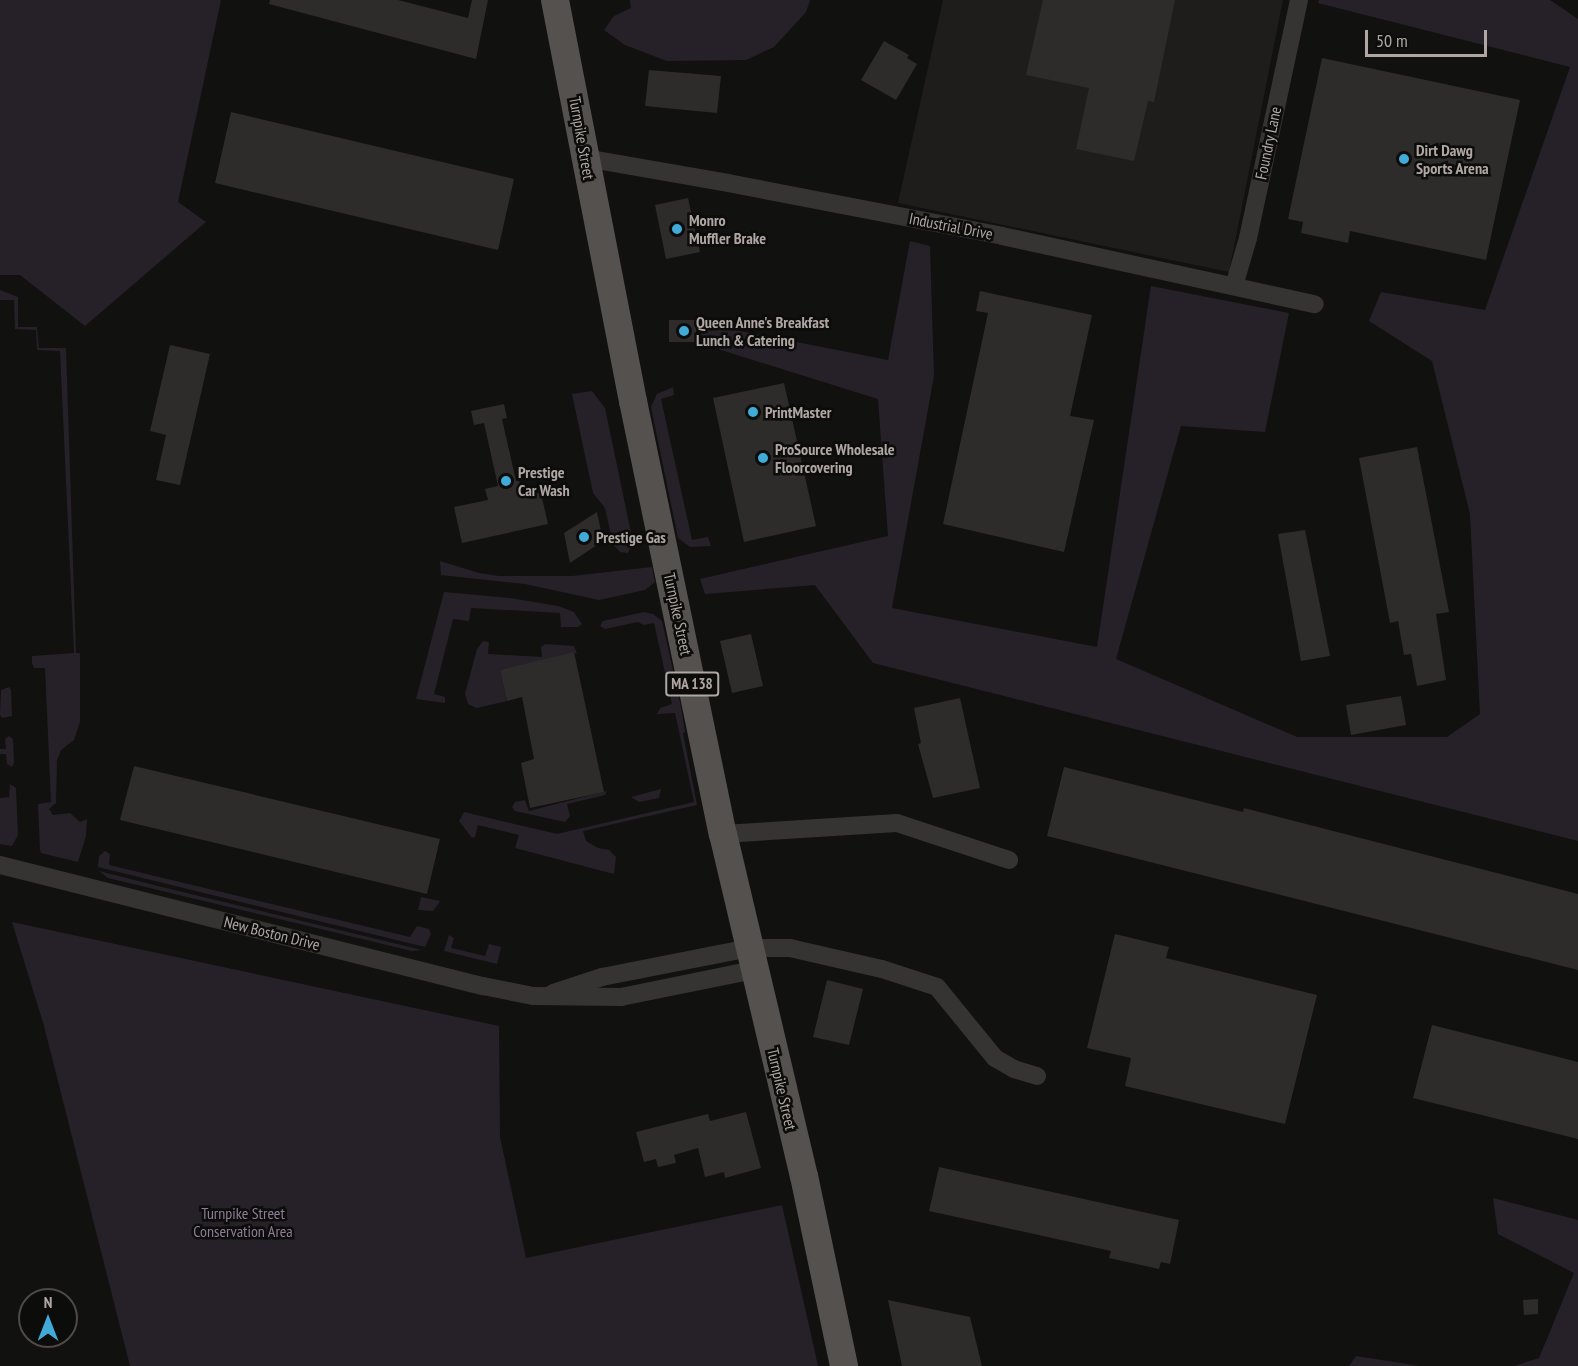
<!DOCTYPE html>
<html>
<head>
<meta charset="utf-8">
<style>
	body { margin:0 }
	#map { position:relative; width:1578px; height:1366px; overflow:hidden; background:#111110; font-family:"PT Sans Narrow",sans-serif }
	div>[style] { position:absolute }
	.built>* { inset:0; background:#1e1d1c }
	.green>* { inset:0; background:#262128 }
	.building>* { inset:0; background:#2d2c2b }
	.minor>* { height:18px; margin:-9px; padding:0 9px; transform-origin:9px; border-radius:9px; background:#363432 }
	.primary>* { height:28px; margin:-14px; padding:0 14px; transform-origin:14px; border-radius:14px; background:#54514e }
	.dots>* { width:16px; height:16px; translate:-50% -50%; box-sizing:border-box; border:3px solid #0c0c0b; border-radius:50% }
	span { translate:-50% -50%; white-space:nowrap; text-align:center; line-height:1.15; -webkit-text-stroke:5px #0c0c0b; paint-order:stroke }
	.shield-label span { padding:2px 4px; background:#0c0c0b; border:2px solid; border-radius:4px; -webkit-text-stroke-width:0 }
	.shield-label { font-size:15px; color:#b0a7a3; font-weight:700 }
	.street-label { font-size:16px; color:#b0a7a3 }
	.poi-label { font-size:16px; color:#b0a7a3; font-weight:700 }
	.left { translate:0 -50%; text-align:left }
	.park-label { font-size:16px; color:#907c99 }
	.north { position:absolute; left:18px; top:1288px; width:60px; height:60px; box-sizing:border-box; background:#0c0c0b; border:2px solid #4e4a48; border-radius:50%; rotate:0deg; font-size:16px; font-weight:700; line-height:24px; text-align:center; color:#b0a7a3 }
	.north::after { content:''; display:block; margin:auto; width:21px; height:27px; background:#40abd9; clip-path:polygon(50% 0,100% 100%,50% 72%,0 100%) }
	.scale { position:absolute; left:1365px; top:30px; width:122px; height:27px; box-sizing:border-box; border:3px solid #b0a7a3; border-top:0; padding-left:8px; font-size:18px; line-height:21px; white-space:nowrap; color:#b0a7a3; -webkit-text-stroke:4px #0c0c0b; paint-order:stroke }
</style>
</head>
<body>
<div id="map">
	<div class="built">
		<i style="clip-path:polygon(943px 0,1283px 0,1229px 272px,898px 203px)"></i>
	</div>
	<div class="green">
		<i style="clip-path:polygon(0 0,221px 0,178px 202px,206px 222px,85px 326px,20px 275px,0 275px)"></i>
		<i style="clip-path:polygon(630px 0,810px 0,806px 12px,774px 47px,746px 60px,667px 61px,625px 45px,604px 30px,614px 16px,631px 8px)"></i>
		<i style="clip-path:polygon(1319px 0,1550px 0,1578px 19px,1578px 841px,873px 663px,815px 585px,705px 594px,700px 579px,888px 536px,878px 399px,702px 344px,699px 323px,888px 360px,910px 241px,930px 246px,934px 376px,892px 608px,1097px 647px,1151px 286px,1289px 313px,1265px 432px,1181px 426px,1116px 659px,1297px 737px,1447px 737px,1480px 714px,1470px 514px,1432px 361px,1369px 321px,1381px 292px,1485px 310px,1570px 67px,1318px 3px)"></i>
		<i style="clip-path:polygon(0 290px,18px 297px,18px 327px,37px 327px,39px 348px,66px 348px,76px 653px,80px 653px,80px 722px,74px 740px,61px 750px,57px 760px,56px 803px,49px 809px,53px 815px,70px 813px,80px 822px,87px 819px,86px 836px,78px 862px,41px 853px,40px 850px,38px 804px,51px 802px,45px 668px,34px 668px,32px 663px,32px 656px,74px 653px,60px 351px,37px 350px,36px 330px,15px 329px,14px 300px,0 300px)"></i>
		<i style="clip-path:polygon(673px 387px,674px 395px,661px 399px,692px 540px,708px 537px,711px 546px,690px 547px,678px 538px,651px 407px,657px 394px)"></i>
		<i style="clip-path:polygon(592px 391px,605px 408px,633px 542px,628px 553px,620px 552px,613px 544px,605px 508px,593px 493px,572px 394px)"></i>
		<i style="clip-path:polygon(440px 561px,479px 573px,499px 576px,572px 576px,652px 567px,655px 582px,645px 590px,599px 600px,525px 584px,441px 575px)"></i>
		<i style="clip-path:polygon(444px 592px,510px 598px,558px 606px,574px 612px,582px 624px,578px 627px,561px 627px,560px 613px,471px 608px,469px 621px,453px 619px,434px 694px,445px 697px,445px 703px,416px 699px)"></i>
		<i style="clip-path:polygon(644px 612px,653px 614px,662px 621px,681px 707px,685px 732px,683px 733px,697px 805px,583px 831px,586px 841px,598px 848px,609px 850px,616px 857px,614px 874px,515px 848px,519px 835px,478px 825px,475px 837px,472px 838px,459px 821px,464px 812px,557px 834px,694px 802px,675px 713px,657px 714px,660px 708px,672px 704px,654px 623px,644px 625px,638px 622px,605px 629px,600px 626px,603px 621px)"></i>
		<i style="clip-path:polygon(483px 641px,489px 642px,488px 654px,542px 657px,541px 647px,545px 644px,574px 646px,577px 654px,574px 653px,500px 670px,507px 701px,477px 708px,468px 704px,465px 694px,477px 649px)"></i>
		<i style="clip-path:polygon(9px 687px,11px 690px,12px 716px,2px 718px,0 715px,1px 690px)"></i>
		<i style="clip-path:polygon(9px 736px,13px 739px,14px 763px,12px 767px,7px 764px,6px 754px,0 754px,0 749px,6px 749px,5px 739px)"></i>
		<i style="clip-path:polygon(10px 784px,16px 788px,18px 835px,12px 846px,0 844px,0 798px,9px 797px)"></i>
		<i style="clip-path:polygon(661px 789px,659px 798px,639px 802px,631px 797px)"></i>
		<i style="clip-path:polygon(607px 791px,605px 795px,567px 804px,570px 816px,565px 822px,515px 811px,512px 807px,515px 802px,525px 800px,529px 811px)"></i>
		<i style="clip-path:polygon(105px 851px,110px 854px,109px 865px,410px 937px,417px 926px,429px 929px,431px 934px,425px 947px,98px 867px,99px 856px)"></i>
		<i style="clip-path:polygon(99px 871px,162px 887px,422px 950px,412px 951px,108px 878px)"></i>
		<i style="clip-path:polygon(421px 897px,440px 901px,439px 903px,433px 911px,418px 910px)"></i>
		<i style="clip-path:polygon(12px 922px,499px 1026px,500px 1137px,526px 1258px,782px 1205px,818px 1366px,130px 1366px,44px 1026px)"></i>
		<i style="clip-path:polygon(449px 935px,454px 938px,451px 948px,485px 956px,489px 944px,501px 947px,497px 964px,444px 951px)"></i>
		<i style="clip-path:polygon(1493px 1198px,1578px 1220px,1578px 1366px,1514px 1366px,1539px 1358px,1574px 1273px,1498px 1234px)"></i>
		<i style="clip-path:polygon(1356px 1356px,1420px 1366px,1349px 1366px)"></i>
	</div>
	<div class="building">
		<i style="clip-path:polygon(270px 0,398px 0,468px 18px,472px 0,488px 0,476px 59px,269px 4px)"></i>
		<i style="clip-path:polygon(1043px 0,1175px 0,1154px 102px,1148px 101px,1134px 161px,1076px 149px,1089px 88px,1026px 75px)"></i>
		<i style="clip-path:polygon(884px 41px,909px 55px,907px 58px,917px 64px,896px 100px,861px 80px)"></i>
		<i style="clip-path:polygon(1322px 58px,1520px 100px,1486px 260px,1350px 231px,1348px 243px,1301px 233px,1303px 222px,1288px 219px)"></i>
		<i style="clip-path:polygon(649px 70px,721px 76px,717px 113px,645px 106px)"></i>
		<i style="clip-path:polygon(231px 112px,514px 179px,498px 250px,215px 183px)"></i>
		<i style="clip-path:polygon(688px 198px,700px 252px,666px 259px,655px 205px)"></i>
		<i style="clip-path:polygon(980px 291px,1092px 315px,1070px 416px,1094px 420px,1064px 552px,943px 524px,988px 313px,976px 311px)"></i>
		<i style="clip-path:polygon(669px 320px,700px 320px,700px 342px,669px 342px)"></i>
		<i style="clip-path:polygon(170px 345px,210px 354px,180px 485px,156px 480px,166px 435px,150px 431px)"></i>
		<i style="clip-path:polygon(784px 383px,816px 526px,744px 542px,713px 398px)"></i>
		<i style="clip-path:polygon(504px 404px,507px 418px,502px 419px,516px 481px,519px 481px,522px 493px,540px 489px,548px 524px,462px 543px,454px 507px,488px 500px,485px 489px,498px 486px,484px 423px,474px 425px,471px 411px)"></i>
		<i style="clip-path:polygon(1417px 447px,1449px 612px,1436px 614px,1446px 680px,1417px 686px,1411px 654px,1404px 655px,1398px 621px,1390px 623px,1359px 458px)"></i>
		<i style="clip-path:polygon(597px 512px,603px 541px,570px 563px,564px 533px)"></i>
		<i style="clip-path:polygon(1305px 530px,1330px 656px,1301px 661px,1278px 534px)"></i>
		<i style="clip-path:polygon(751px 634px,763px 686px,732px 693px,720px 641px)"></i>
		<i style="clip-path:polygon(574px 652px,604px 792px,530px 808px,521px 763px,534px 759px,522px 697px,507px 701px,500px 670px)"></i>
		<i style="clip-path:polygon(1401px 696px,1406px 725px,1351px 735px,1346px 705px)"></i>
		<i style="clip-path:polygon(960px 698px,980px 788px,933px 798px,918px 744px,921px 743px,914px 708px)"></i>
		<i style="clip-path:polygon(134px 766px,440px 839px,427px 894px,120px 820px)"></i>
		<i style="clip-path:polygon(1064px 767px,1243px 812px,1244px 808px,1578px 894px,1578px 970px,1047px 836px)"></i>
		<i style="clip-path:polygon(1115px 934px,1169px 947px,1166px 958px,1317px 995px,1285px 1124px,1125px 1086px,1131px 1058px,1087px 1048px)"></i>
		<i style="clip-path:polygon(827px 980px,863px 989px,849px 1045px,813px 1037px)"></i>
		<i style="clip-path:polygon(1432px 1025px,1578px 1062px,1578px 1139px,1413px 1098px)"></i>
		<i style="clip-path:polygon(746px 1112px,761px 1168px,725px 1178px,724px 1172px,705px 1177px,698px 1148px,674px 1155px,676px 1163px,658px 1167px,656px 1159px,644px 1162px,636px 1132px,708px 1114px,710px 1121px)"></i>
		<i style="clip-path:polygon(939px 1167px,1179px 1220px,1170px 1264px,1161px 1262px,1159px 1269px,1109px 1258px,1111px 1251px,929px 1211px)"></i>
		<i style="clip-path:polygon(1538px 1299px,1538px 1314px,1524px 1315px,1523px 1300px)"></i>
		<i style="clip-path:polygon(888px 1300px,970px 1317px,982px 1366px,902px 1366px)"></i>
	</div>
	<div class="minor">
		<i style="left:585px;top:158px;width:145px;rotate:9.9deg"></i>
		<i style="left:728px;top:183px;width:279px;rotate:10.9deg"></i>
		<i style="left:1002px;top:236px;width:320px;rotate:12.3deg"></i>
		<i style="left:1234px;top:286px;width:50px;rotate:-73.7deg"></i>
		<i style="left:1248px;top:238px;width:243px;rotate:-77.9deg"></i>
		<i style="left:723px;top:834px;width:174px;rotate:-3.6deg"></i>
		<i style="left:897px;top:823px;width:118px;rotate:18.3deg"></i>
		<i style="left:0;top:865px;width:498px;rotate:14.1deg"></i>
		<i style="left:483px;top:986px;width:51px;rotate:11.3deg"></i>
		<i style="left:533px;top:996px;width:88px;rotate:0.7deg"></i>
		<i style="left:621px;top:997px;width:136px;rotate:-11.5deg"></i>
		<i style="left:553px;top:993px;width:52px;rotate:-18.1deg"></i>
		<i style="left:602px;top:977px;width:151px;rotate:-11.1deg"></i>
		<i style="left:750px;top:948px;width:40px"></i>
		<i style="left:790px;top:948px;width:94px;rotate:12.9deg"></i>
		<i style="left:882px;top:969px;width:58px;rotate:18.1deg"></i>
		<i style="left:937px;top:987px;width:92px;rotate:50.8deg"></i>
		<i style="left:995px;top:1058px;width:22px;rotate:30deg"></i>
		<i style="left:1014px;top:1069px;width:24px;rotate:17deg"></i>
	</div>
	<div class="primary">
		<i style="left:555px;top:0;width:409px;rotate:79deg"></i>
		<i style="left:633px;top:401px;width:442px;rotate:78.3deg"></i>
		<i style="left:723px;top:834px;width:351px;rotate:76.7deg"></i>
		<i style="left:804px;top:1176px;width:194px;rotate:78.1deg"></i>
	</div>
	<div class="dots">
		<i style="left:1404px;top:159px;background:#40abd9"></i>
		<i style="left:677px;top:229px;background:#40abd9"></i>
		<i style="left:684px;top:331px;background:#40abd9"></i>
		<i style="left:753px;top:412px;background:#40abd9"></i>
		<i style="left:763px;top:458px;background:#40abd9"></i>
		<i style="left:506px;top:481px;background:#40abd9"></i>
		<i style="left:584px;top:537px;background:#40abd9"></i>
	</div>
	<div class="shield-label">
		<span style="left:692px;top:684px">MA 138</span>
	</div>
	<div class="street-label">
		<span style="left:582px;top:138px;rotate:80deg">Turnpike Street</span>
		<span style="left:1268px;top:143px;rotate:-78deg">Foundry Lane</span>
		<span style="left:951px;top:226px;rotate:11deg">Industrial Drive</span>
		<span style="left:678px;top:614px;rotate:78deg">Turnpike Street</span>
		<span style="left:272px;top:933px;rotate:14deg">New Boston Drive</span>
		<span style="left:782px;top:1089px;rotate:77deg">Turnpike Street</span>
	</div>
	<div class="poi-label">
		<span class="left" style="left:1416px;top:159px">Dirt Dawg<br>Sports Arena</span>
		<span class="left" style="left:689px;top:229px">Monro<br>Muffler Brake</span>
		<span class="left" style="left:696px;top:331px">Queen Anne's Breakfast<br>Lunch &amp; Catering</span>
		<span class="left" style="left:765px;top:412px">PrintMaster</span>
		<span class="left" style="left:775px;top:458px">ProSource Wholesale<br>Floorcovering</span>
		<span class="left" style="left:518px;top:481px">Prestige<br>Car Wash</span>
		<span class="left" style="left:596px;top:537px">Prestige Gas</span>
	</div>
	<div class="park-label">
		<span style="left:243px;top:1222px">Turnpike Street<br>Conservation Area</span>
	</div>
	<div class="north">N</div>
	<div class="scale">50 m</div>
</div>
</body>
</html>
